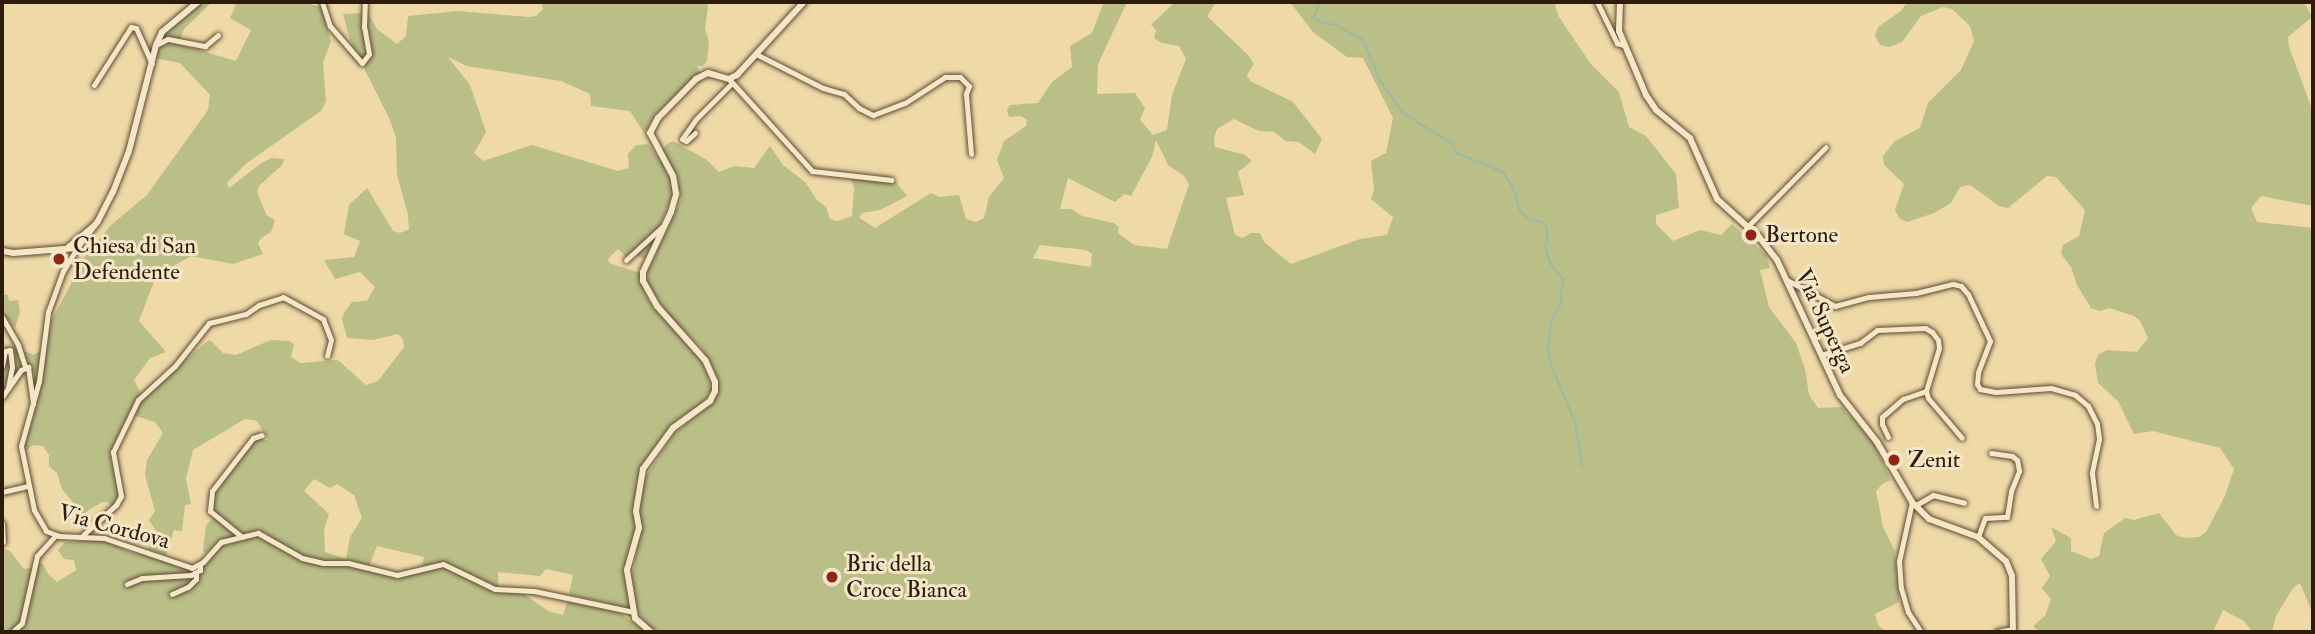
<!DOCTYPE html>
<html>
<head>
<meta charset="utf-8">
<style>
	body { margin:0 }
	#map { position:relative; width:2315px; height:634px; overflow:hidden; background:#eed9a7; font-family:"IM FELL Double Pica",serif }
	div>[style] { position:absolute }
	.green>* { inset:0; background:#b9bf87 }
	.stream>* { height:2px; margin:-1px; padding:0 1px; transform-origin:1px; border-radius:1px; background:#9abba3 }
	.roads { filter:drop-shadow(0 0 2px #5d4b32) drop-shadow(0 0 2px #5d4b32) }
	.minor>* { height:5px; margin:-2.5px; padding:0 2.5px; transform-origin:2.5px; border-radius:2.5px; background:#f4e6c6 }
	.tertiary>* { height:6px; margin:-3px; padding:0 3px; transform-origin:3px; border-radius:3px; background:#f4e6c6 }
	.dots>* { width:19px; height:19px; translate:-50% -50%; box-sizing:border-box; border:4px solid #f4e6c6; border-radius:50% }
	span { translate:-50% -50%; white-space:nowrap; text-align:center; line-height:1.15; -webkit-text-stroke:6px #f4e6c6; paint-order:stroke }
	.poi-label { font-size:23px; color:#2d1c0b }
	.left { translate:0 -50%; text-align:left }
	.street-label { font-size:23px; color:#2d1c0b }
	.frame { position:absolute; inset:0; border:4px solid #2d1c0b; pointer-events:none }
</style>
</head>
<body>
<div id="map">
	<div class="green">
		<i style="clip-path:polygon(202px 2px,212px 2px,184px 29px,178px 44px,236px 61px,251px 30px,230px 18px,236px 5px,225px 2px,302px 2px,321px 7px,331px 41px,323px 63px,326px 101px,321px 111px,247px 163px,227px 183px,229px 188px,260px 164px,271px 158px,284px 159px,282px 165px,259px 186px,257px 192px,267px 216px,275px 220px,271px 232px,261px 238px,258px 243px,263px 254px,233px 264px,191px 256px,156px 276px,139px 321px,166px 352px,150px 358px,134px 380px,141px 394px,112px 452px,111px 460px,121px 491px,113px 507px,108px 502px,102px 502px,83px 514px,62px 489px,57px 473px,49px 466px,49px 455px,43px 446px,33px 445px,23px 453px,25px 433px,42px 380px,51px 321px,71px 284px,74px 270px,111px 225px,147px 195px,208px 110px,210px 95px,180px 63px,155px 58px,165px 34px)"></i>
		<i style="clip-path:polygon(evenodd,541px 2px,705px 2px,708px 6px,705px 28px,709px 42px,707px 61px,703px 66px,697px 66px,700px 73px,657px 112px,644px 133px,630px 111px,591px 106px,590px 94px,561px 81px,467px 66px,448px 57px,470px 85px,486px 132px,474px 153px,483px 161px,532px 145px,618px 171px,629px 168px,628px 154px,636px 145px,648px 144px,671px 175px,673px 194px,645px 259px,635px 255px,625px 256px,618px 249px,608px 259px,609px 263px,640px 273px,644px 292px,651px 305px,697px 355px,705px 368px,712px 390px,701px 404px,677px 420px,637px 480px,634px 541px,626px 569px,632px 603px,630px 608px,625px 608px,569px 594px,573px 575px,546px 569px,540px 576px,498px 572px,498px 589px,452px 565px,438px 563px,422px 566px,424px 557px,377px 546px,369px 566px,332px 561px,389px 576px,436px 566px,451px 568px,482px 586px,502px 593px,521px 592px,548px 611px,563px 615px,568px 599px,613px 608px,646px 632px,19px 632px,38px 563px,43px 564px,48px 574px,57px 582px,76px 570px,74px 560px,64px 559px,58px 550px,65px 542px,103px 540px,130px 552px,141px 554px,145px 552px,195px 569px,211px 558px,218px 548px,235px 542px,235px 536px,218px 541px,206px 553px,203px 551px,206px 525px,215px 516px,213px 491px,254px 439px,268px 440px,257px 421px,245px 419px,193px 450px,186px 478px,191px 504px,185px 505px,182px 531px,174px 530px,166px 555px,148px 549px,158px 534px,149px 520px,155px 511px,145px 475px,147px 460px,163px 433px,155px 422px,133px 415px,143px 397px,205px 343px,210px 340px,223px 353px,236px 355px,271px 340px,290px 341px,294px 345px,291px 357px,300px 363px,338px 360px,366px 385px,378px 381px,404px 347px,403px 339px,398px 334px,373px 340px,347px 338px,342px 319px,344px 313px,352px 302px,367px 301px,375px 287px,360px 272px,335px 279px,324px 260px,354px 257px,360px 241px,344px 234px,349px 205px,367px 188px,393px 231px,400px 233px,409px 229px,408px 215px,397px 175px,396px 138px,390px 120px,350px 40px,343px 14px,368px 13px,377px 29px,397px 44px,406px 36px,408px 16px,458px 11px,529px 17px,536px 16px,543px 9px,541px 2px,314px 479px,330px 488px,337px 484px,354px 495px,362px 518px,350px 537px,346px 559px,325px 552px,324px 529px,329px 514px,304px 491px,314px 479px)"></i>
		<i style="clip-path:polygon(evenodd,1104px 2px,1127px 2px,1098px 64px,1097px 94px,1135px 93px,1145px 108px,1140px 120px,1153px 135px,1167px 130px,1172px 95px,1186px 59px,1179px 46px,1162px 43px,1154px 38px,1156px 30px,1151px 25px,1175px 2px,1216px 2px,1207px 16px,1249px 56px,1254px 64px,1247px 75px,1250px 81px,1293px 102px,1322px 139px,1315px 154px,1299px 142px,1286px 141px,1274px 132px,1259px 131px,1234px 119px,1217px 129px,1214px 138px,1215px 147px,1245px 155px,1252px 161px,1238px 172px,1244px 195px,1226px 198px,1235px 235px,1243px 238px,1251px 233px,1260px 233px,1264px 242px,1291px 264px,1360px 239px,1387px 235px,1393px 217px,1371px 199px,1374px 190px,1371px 161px,1386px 153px,1393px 118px,1363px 58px,1347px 57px,1313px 32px,1290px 2px,1554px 2px,1559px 17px,1590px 63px,1619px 92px,1629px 127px,1646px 136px,1676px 174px,1679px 208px,1656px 215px,1656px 224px,1673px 241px,1700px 230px,1721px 235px,1732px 224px,1766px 255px,1770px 268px,1760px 270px,1769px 307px,1796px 343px,1805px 369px,1809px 395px,1818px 408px,1842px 407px,1873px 442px,1891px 480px,1882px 484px,1876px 491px,1883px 527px,1895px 551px,1899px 602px,1875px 614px,1878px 625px,1886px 632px,657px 632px,650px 627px,638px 613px,632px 577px,641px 527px,639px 503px,643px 481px,673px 435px,714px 401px,718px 384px,712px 366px,700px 346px,672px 320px,647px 283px,648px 270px,681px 200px,677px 175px,662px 150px,667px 144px,673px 141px,707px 160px,719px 172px,734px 166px,754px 168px,770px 146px,783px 165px,805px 182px,817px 200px,826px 207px,830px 219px,837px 221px,852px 216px,854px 188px,851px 179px,895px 181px,907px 196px,880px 210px,861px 213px,860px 218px,875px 228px,931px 193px,940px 197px,959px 195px,966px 219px,976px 222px,984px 218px,989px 197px,1004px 178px,997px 160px,1004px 141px,1026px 126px,1027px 120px,1021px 116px,1009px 117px,1007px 110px,1010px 105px,1038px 103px,1052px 82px,1072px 67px,1070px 46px,1092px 33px,1104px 2px,1156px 140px,1168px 165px,1184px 176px,1189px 184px,1167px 249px,1134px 245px,1118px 233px,1119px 227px,1114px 223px,1082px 216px,1071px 209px,1060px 209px,1068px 178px,1115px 202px,1124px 194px,1131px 196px,1152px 157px,1156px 140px,1104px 2px,1040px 245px,1086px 250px,1092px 254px,1091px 267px,1033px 258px,1040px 245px)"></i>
		<i style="clip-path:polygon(1907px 2px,2304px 2px,2312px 17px,2288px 37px,2289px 47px,2313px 112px,2313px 206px,2261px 196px,2251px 208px,2257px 222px,2313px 228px,2313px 615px,2300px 583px,2293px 588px,2276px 616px,2272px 632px,2252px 632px,2244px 621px,2223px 610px,2213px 632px,2040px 632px,2033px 626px,2045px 616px,2051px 599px,2042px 588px,2050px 576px,2041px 559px,2056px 541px,2051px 527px,2071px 538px,2071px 551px,2091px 559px,2099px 556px,2104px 533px,2125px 518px,2134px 520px,2159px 513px,2176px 535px,2185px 538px,2199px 537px,2206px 532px,2225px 496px,2234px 469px,2220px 448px,2153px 431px,2134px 434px,2118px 401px,2098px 383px,2095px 364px,2098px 355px,2107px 350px,2137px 352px,2148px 338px,2140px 321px,2134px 316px,2109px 308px,2100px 311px,2091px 308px,2077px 285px,2071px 267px,2061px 254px,2063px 245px,2079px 236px,2085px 210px,2056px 177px,2047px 176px,2008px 208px,1999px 206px,1970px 185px,1960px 187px,1951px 203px,1934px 213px,1907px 222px,1899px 218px,1895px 210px,1904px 184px,1884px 165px,1883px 156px,1895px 141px,1920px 128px,1928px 103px,1961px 70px,1974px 41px,1970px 26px,1952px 9px,1943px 7px,1921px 16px,1902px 42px,1890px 47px,1880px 45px,1875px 36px,1878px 27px,1901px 11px)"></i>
		<i style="clip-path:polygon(2px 294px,8px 295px,9px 301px,18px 300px,20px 312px,15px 328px,2px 312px)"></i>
		<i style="clip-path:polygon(11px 346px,34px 355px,40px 351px,38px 380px,32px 394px,34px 372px,28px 366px,2px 396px,2px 376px)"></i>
		<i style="clip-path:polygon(4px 549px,10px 551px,24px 569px,33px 567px,20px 621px,15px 630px,2px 632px)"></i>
	</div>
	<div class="stream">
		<i style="left:1316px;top:2px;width:4px;rotate:63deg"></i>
		<i style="left:1318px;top:6px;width:13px;rotate:108deg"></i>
		<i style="left:1314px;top:18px;width:9px;rotate:32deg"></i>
		<i style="left:1322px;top:23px;width:14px;rotate:8deg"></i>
		<i style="left:1336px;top:25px;width:31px;rotate:29deg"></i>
		<i style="left:1363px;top:40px;width:44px;rotate:67.5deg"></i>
		<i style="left:1380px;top:81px;width:39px;rotate:54deg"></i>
		<i style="left:1403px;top:113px;width:59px;rotate:31.8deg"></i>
		<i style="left:1453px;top:144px;width:10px;rotate:66deg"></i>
		<i style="left:1457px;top:153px;width:50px;rotate:22.4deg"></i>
		<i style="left:1503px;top:172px;width:19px;rotate:58deg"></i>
		<i style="left:1513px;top:188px;width:24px;rotate:73deg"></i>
		<i style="left:1520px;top:211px;width:13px;rotate:42deg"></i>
		<i style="left:1530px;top:220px;width:10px;rotate:6deg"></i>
		<i style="left:1540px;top:221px;width:8px;rotate:40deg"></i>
		<i style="left:1546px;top:226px;width:14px;rotate:82deg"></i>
		<i style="left:1548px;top:240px;width:7px;rotate:117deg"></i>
		<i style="left:1545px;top:246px;width:18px;rotate:74deg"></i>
		<i style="left:1550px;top:263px;width:21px;rotate:51deg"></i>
		<i style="left:1563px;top:279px;width:27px;rotate:96deg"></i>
		<i style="left:1560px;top:306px;width:15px;rotate:122deg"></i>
		<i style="left:1552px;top:319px;width:27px;rotate:98deg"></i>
		<i style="left:1548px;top:346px;width:19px;rotate:81deg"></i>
		<i style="left:1551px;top:365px;width:62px;rotate:67.2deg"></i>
		<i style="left:1575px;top:422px;width:46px;rotate:81.2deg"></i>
	</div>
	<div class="roads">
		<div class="minor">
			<i style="left:322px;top:2px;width:25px;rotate:72deg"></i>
			<i style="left:330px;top:26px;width:49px;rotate:49.1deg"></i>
			<i style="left:362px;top:63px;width:11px;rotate:-52deg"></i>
			<i style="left:369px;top:54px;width:27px;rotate:-100deg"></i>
			<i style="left:364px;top:27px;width:23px;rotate:-88deg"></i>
			<i style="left:1597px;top:2px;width:46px;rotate:64deg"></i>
			<i style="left:1617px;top:43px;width:6px;rotate:18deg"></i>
			<i style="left:156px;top:45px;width:13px;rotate:-27deg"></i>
			<i style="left:168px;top:39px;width:38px;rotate:11deg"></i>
			<i style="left:205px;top:46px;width:17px;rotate:-40deg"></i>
			<i style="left:756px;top:54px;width:75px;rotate:26.9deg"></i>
			<i style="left:823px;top:88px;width:22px;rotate:16deg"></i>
			<i style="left:844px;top:94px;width:21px;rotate:43deg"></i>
			<i style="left:859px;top:108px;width:16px;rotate:27deg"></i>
			<i style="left:873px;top:115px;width:34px;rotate:-21deg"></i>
			<i style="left:905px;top:103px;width:48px;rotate:-33deg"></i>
			<i style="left:945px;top:77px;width:15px"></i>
			<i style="left:960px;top:77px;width:13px;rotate:45deg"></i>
			<i style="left:969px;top:86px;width:9px;rotate:111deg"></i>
			<i style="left:966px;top:94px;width:60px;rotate:85.2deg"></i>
			<i style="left:729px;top:79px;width:124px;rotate:47.9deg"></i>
			<i style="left:812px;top:171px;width:80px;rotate:6.5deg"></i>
			<i style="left:94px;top:85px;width:69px;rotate:-57.5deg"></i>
			<i style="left:131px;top:27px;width:5px;rotate:11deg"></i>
			<i style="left:136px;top:28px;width:39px;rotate:66deg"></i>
			<i style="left:695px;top:133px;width:12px;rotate:138deg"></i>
			<i style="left:686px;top:141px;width:4px;rotate:-153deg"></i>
			<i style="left:682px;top:139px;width:24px;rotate:-55deg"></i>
			<i style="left:696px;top:119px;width:49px;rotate:-45deg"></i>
			<i style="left:1747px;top:227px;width:112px;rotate:-45.4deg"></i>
			<i style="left:67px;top:247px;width:34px;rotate:-40deg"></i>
			<i style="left:77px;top:248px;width:27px;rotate:121deg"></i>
			<i style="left:63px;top:271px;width:44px;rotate:110.1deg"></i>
			<i style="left:48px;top:312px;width:70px;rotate:97.4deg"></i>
			<i style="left:39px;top:381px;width:67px;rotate:105.5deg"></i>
			<i style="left:21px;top:446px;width:65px;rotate:78.5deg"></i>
			<i style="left:34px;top:510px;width:24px;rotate:60deg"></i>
			<i style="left:46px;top:531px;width:14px;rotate:21deg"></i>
			<i style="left:59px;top:536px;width:45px;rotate:2.5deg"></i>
			<i style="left:104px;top:538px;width:93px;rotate:18.8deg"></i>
			<i style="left:192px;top:568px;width:13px;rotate:-29deg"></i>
			<i style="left:203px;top:562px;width:27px;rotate:-48deg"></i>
			<i style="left:221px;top:542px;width:38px;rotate:-14deg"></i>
			<i style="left:258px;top:533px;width:51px;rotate:29.6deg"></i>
			<i style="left:302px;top:558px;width:22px;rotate:13deg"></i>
			<i style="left:323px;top:563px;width:25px"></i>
			<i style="left:348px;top:563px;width:50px;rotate:13.8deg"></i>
			<i style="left:397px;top:575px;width:47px;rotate:-13.4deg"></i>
			<i style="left:443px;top:564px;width:58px;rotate:25.7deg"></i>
			<i style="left:495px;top:589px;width:39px;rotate:3deg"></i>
			<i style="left:534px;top:591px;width:102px;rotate:11.9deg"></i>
			<i style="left:626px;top:260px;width:52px;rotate:-42.6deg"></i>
			<i style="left:1787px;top:280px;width:55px;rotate:28.4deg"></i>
			<i style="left:1835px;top:306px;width:35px;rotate:-15deg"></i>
			<i style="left:1869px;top:297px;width:47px;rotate:-4.9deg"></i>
			<i style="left:1916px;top:293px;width:38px;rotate:-14deg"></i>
			<i style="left:1953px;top:284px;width:8px;rotate:14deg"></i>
			<i style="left:1961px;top:286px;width:11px;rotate:49deg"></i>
			<i style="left:1968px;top:294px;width:52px;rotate:64.9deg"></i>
			<i style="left:1990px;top:341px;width:34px;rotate:111deg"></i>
			<i style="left:1978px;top:373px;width:11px;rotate:95deg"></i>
			<i style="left:1977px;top:384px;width:6px;rotate:59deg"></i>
			<i style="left:1980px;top:389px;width:16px;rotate:11deg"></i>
			<i style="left:1996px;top:392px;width:55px;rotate:-4.2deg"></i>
			<i style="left:2051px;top:388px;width:25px;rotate:16deg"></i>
			<i style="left:2075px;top:395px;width:17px;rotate:40deg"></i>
			<i style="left:2088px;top:406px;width:20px;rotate:63deg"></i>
			<i style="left:2097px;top:424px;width:15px;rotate:82deg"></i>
			<i style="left:2099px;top:439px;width:35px;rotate:102deg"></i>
			<i style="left:2092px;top:473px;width:33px;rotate:83deg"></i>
			<i style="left:2px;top:317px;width:32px;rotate:60deg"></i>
			<i style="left:18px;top:345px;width:23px;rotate:72deg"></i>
			<i style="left:1821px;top:355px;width:41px;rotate:-17.1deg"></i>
			<i style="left:1860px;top:343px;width:21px;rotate:-37deg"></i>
			<i style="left:1877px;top:330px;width:48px;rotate:-2.4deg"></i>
			<i style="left:1925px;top:328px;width:8px;rotate:30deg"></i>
			<i style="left:1932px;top:332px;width:10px;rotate:53deg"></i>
			<i style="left:1938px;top:340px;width:8px;rotate:83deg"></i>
			<i style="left:1939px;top:348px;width:45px;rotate:106.8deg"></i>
			<i style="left:1926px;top:391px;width:7px;rotate:74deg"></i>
			<i style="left:1928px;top:398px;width:52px;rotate:49.6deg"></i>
			<i style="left:2px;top:366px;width:15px;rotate:-79deg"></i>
			<i style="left:5px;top:351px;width:5px;rotate:-11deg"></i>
			<i style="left:10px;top:350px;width:17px;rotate:83deg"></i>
			<i style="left:12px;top:367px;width:20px;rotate:101deg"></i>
			<i style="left:2px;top:397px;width:33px;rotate:-55deg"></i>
			<i style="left:21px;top:370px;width:8px;rotate:-23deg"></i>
			<i style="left:28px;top:367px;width:37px;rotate:82deg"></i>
			<i style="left:1888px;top:437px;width:14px;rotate:-115deg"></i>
			<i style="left:1882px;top:424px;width:7px;rotate:-90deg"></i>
			<i style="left:1882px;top:417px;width:28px;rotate:-41deg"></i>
			<i style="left:1903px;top:399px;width:24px;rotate:-19deg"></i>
			<i style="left:2px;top:492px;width:27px;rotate:-13deg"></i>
			<i style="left:1912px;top:502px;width:60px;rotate:102.4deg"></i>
			<i style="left:1899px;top:561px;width:27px;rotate:86deg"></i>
			<i style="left:1901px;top:588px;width:25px;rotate:74deg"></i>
			<i style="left:1908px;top:612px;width:24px;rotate:57deg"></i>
			<i style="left:1916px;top:505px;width:20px;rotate:-30deg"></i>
			<i style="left:1933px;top:495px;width:32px;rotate:14deg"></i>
			<i style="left:2px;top:523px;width:19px;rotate:87deg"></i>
			<i style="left:83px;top:535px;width:45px;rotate:-42.3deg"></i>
			<i style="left:116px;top:505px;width:10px;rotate:-61deg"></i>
			<i style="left:121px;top:496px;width:45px;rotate:-100.3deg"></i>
			<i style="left:113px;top:452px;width:58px;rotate:-64.3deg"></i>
			<i style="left:138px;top:400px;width:50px;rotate:-42.6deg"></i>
			<i style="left:175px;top:366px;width:55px;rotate:-51.7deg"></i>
			<i style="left:209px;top:323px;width:38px;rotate:-14deg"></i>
			<i style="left:246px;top:314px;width:16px;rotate:-35deg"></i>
			<i style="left:259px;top:305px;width:25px;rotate:-18deg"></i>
			<i style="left:283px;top:297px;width:46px;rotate:28.8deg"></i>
			<i style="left:323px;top:319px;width:22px;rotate:69deg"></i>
			<i style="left:331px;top:340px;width:16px;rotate:104deg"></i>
			<i style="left:242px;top:537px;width:41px;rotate:-140.9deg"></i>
			<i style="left:210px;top:511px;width:20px;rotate:-84deg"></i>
			<i style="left:212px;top:491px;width:67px;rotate:-52.3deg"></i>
			<i style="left:253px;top:438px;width:9px;rotate:-18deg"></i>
			<i style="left:1978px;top:537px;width:20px;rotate:-70deg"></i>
			<i style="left:1985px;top:518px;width:22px;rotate:-3deg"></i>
			<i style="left:2007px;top:517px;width:26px;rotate:-81deg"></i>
			<i style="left:2011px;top:491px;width:22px;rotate:-68deg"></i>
			<i style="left:2019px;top:471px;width:11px;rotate:-100deg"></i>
			<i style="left:2017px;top:460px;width:6px;rotate:-141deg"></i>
			<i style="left:2012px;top:456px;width:21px;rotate:-172deg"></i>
			<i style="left:127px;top:584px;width:16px;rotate:-22deg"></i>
			<i style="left:142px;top:578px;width:49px;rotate:-3.5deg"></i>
			<i style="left:191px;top:575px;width:10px;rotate:-29deg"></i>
			<i style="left:200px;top:570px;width:6px;rotate:-90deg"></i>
			<i style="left:172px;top:594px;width:17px;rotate:-24deg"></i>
			<i style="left:188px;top:587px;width:11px;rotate:-45deg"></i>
			<i style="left:196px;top:579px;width:5px;rotate:-90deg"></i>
			<i style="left:12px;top:632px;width:13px;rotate:-42deg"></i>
			<i style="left:22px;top:623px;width:69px;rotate:-77.4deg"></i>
			<i style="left:37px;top:556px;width:28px;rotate:-48deg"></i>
			<i style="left:1997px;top:632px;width:15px;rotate:-11deg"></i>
		</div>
		<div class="tertiary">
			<i style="left:1620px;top:2px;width:29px;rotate:92deg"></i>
			<i style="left:1619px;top:31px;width:69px;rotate:67.1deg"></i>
			<i style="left:1646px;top:95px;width:18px;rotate:56deg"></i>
			<i style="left:1656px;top:110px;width:44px;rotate:39.5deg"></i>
			<i style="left:1690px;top:138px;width:67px;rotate:66.1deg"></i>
			<i style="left:1717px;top:199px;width:57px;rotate:42.1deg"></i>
			<i style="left:1759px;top:237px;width:29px;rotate:52deg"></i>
			<i style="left:1777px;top:260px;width:149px;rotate:65deg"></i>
			<i style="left:1840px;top:395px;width:60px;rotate:51.8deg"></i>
			<i style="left:1877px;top:442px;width:69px;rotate:59.7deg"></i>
			<i style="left:1912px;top:502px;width:24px;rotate:45deg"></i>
			<i style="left:1929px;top:519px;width:52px;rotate:20.2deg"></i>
			<i style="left:1978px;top:537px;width:37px;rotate:41deg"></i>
			<i style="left:2006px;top:561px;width:16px;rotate:68deg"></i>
			<i style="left:2012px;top:576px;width:56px;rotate:89deg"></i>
			<i style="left:2px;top:251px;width:11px;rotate:10deg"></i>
			<i style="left:13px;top:253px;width:64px;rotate:-4.5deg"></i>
			<i style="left:77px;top:248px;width:34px;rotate:-52deg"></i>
			<i style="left:98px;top:221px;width:33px;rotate:-63deg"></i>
			<i style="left:113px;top:192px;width:44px;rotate:-68.7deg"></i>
			<i style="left:129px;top:151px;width:109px;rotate:-75.7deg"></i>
			<i style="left:156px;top:45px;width:14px;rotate:-65deg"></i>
			<i style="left:162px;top:32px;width:47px;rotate:-39.8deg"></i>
			<i style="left:651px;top:632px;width:21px;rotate:-139deg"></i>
			<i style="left:635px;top:618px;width:49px;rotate:-99.5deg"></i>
			<i style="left:627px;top:570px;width:44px;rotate:-74.1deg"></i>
			<i style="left:639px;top:528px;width:17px;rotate:-100deg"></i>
			<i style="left:636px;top:511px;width:43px;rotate:-80.5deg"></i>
			<i style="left:643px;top:469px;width:51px;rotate:-53.8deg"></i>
			<i style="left:673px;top:428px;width:46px;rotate:-36.1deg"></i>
			<i style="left:710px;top:401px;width:11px;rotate:-63deg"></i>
			<i style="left:715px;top:391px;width:9px;rotate:-90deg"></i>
			<i style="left:715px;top:382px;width:24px;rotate:-114deg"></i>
			<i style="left:705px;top:360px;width:72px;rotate:-131.6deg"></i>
			<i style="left:657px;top:306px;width:29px;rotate:-119deg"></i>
			<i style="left:643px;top:281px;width:9px;rotate:-90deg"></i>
			<i style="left:643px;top:272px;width:66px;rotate:-65deg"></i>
			<i style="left:671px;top:212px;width:19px;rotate:-74deg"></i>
			<i style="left:676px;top:194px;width:18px;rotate:-99deg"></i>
			<i style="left:673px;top:176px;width:49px;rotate:-118.1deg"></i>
			<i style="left:650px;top:133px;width:17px;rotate:-62deg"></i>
			<i style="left:658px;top:118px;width:54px;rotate:-45.7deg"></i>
			<i style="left:696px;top:79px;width:13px;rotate:-27deg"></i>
			<i style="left:708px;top:73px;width:22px;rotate:16deg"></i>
			<i style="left:729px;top:79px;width:9px;rotate:-27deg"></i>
			<i style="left:737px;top:75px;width:99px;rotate:-47.5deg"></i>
		</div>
	</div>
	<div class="dots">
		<i style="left:1751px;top:235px;background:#8f2418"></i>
		<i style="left:59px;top:259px;background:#8f2418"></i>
		<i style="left:1894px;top:460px;background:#8f2418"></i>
		<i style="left:832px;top:577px;background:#8f2418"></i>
	</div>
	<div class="poi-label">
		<span class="left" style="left:1765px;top:235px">Bertone</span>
		<span class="left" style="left:73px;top:259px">Chiesa di San<br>Defendente</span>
		<span class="left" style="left:1908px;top:460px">Zenit</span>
		<span class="left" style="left:846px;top:577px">Bric della<br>Croce Bianca</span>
	</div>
	<div class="street-label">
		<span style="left:1825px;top:321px;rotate:65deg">Via Superga</span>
		<span style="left:114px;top:527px;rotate:15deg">Via Cordova</span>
	</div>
	<div class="frame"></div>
</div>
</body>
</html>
